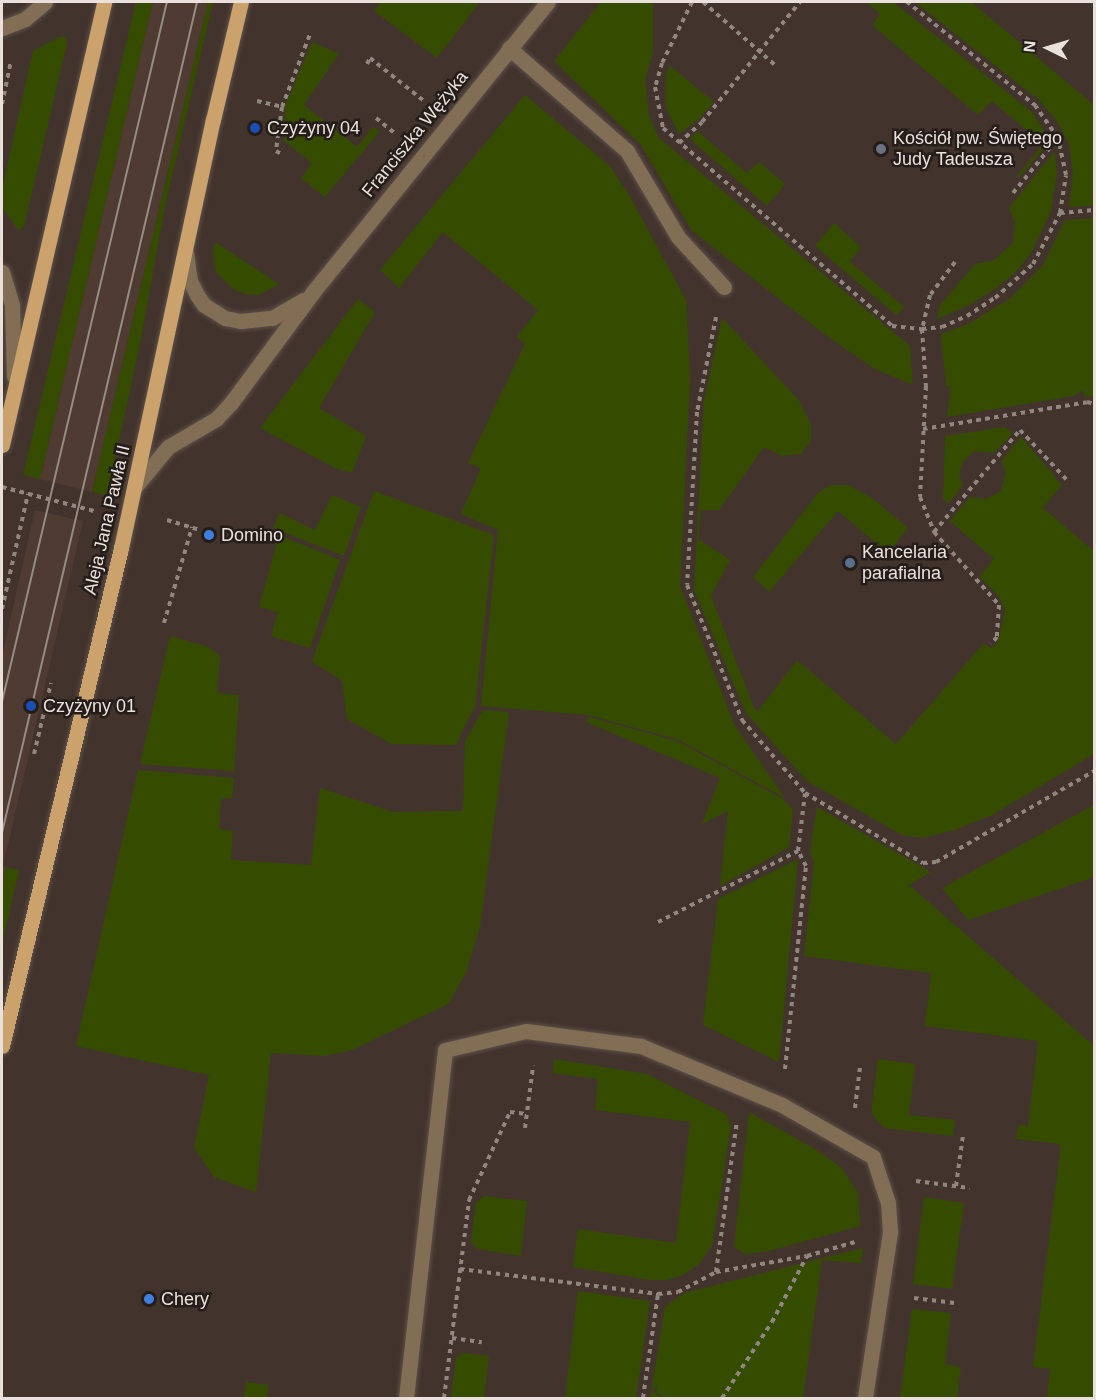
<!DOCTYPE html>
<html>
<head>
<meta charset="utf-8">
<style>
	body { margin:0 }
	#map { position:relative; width:1096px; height:1400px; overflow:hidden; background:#42342d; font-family:Helvetica,sans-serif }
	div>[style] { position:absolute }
	.built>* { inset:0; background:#4f3b31 }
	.green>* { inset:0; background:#354c00 }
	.path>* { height:4px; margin-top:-2px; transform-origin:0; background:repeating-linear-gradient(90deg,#918680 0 4.5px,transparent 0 9px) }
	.roads { filter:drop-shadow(0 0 2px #5d5049) drop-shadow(0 0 2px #5d5049) }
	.minor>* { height:15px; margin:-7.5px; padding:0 7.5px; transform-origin:7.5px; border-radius:7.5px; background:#826e54 }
	.major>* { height:15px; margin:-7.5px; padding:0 7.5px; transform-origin:7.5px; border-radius:7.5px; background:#cba26c }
	.tram>* { height:1.5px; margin:-0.75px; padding:0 0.75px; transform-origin:0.75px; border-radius:0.75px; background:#968b85 }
	.dots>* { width:16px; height:16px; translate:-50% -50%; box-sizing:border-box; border:3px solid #241d1a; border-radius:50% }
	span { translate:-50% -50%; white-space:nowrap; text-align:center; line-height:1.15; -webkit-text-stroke:5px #241d1a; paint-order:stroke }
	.poi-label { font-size:18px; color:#eae1dc }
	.left { translate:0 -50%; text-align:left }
	.street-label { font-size:18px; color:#eae1dc }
	.frame { position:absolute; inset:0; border:3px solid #eae1dc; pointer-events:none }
	.north { position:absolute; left:1018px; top:18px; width:60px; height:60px; -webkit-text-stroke:4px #241d1a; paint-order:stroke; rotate:275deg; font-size:16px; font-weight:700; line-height:24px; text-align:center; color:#eae1dc }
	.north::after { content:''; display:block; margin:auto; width:21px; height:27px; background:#eae1dc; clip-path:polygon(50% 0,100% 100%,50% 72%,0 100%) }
</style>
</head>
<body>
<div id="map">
	<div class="built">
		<i style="clip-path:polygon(153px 2px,208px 2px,92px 492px,40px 479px)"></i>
		<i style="clip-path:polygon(35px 510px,83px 521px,3px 866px,6px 867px,2px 885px,2px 656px)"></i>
	</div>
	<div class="green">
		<i style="clip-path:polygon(136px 2px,153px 2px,40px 479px,23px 475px)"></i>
		<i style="clip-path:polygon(208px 2px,213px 2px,165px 206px,140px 344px,107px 495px,92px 492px)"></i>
		<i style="clip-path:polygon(381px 2px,480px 2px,437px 58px,374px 11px)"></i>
		<i style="clip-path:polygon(601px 2px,653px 2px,653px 52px,645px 80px,649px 115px,658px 137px,910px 346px,913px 385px,873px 368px,823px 333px,691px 230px,641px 145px,554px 61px)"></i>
		<i style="clip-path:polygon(866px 2px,893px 2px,1033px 113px,1050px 141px,1019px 178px,1017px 176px,1043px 144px,992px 101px,978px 115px,872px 25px,880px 14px)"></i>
		<i style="clip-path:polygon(915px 2px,971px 2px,1094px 105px,1094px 205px,1069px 207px,1073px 174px,1069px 144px,1057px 121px,1040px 101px)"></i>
		<i style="clip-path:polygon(59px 37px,65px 37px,67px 43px,24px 227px,18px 230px,2px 207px,2px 189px,33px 51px)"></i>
		<i style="clip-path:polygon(312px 42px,339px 54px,304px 105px,357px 147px,373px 127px,380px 131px,325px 197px,301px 178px,312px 163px,284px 141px,285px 106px)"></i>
		<i style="clip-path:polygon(670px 66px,714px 102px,700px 118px,679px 134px,666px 108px,666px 74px)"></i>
		<i style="clip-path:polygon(525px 95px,610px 166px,629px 195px,686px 300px,690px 378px,680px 586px,734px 724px,785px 798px,677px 739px,588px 715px,481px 706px,498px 530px,461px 514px,481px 468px,468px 463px,525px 344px,517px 337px,538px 310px,443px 232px,399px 288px,380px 270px)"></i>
		<i style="clip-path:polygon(697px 131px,747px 173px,759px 162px,785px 184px,767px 206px,690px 139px)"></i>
		<i style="clip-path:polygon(1054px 152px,1057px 172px,1051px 211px,1031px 253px,1016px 272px,995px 289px,968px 306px,937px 319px,940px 305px,975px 264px,994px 260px,1013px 243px,1015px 222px,1009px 208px)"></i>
		<i style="clip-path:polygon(1094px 218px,1094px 396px,1085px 397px,1083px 390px,1074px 396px,947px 417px,951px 386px,946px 386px,941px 334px,968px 324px,1011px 298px,1043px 265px,1065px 220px)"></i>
		<i style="clip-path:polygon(834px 223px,861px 247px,850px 262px,904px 307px,896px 315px,815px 246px)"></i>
		<i style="clip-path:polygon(215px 242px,279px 284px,259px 295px,246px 294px,233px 289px,216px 272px,213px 253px)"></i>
		<i style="clip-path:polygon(358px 299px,375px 312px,319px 408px,366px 436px,352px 473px,335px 468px,260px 428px)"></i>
		<i style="clip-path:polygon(722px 318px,798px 399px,811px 424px,811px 441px,801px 454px,781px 456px,764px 447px,719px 510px,701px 510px,698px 539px,730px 560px,711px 596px,754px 708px,758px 711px,797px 660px,896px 744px,984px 643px,991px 648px,998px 642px,1005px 610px,998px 595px,979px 577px,994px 559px,950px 521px,970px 497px,986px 499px,1001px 491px,1006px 471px,1001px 461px,1021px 437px,1062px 485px,1043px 508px,1094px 551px,1094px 754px,992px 815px,955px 830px,923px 838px,902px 835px,807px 781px,746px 713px,694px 590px,704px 401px)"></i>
		<i style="clip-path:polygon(1004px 427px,1013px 433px,994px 453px,975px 451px,963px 461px,959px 475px,963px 485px,949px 503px,943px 500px,945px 436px)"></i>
		<i style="clip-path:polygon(830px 485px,848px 485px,872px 498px,908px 528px,888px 553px,838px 511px,769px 592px,753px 577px,818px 493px)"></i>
		<i style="clip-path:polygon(374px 491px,494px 535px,475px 706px,456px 745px,392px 744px,347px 719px,342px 681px,312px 661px)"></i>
		<i style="clip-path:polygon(332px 495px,361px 507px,344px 556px,273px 528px,279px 513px,315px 530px)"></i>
		<i style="clip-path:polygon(279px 535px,340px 560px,310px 648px,271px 636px,278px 612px,259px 607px)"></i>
		<i style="clip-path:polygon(170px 636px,208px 647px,220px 656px,217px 693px,239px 695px,234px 771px,140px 764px)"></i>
		<i style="clip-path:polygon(483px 710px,509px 712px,480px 926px,466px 973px,448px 1004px,352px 1050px,325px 1056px,271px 1053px,256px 1192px,214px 1177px,194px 1148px,209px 1075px,76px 1046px,138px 770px,234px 778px,232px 798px,221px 799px,219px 829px,233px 831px,231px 860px,311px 865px,320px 788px,393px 812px,463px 811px,465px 741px)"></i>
		<i style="clip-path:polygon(589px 717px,677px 741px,783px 799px,793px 810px,789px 847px,720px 886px,728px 811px,702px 824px,720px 778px,586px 722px)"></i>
		<i style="clip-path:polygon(1094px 805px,1094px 877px,968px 920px,942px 888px)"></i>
		<i style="clip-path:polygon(817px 807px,931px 872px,909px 885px,1094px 1046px,1094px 1398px,1047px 1398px,1050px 1369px,1033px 1367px,1061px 1144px,1016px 1139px,1018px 1125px,1028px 1126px,1038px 1041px,925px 1026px,931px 973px,804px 956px,814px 863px,810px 851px)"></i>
		<i style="clip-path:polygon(798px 859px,779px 1062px,703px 1025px,718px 899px)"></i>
		<i style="clip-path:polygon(6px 867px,19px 870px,2px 945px,2px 885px)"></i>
		<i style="clip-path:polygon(554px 1059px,647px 1074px,726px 1114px,731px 1126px,712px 1246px,698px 1265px,683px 1275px,667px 1280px,650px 1280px,573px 1267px,578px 1229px,676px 1243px,690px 1122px,595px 1110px,598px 1079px,553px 1073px)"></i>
		<i style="clip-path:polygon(878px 1059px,915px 1064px,909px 1115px,955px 1120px,953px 1136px,884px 1128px,871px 1113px)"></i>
		<i style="clip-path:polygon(749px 1112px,815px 1149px,842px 1168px,858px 1193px,860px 1226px,769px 1251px,745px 1254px,734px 1247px)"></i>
		<i style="clip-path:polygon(484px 1196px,527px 1201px,521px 1256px,478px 1249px,471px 1242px,476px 1203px)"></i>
		<i style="clip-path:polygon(924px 1197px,964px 1203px,952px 1289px,913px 1284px)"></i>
		<i style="clip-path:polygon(863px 1248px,861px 1263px,822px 1260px,803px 1398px,664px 1398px,656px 1393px,657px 1385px,652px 1392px,662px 1398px,650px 1398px,665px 1307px,684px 1293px)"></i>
		<i style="clip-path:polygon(578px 1291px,650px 1301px,636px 1398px,565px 1398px)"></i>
		<i style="clip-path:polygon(912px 1309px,951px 1313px,945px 1364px,961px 1367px,957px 1398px,900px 1398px)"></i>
		<i style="clip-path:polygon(463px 1353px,489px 1356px,484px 1398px,451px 1398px,456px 1358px)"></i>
		<i style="clip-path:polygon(246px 1382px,268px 1385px,267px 1398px,244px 1398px)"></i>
	</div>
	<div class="path">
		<i style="left:692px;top:2px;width:68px;rotate:116.2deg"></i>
		<i style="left:662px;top:63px;width:25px;rotate:106deg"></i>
		<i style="left:655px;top:87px;width:42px;rotate:79deg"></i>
		<i style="left:663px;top:128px;width:303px;rotate:40.8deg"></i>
		<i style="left:892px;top:326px;width:30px;rotate:6deg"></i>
		<i style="left:922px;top:329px;width:20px;rotate:-6deg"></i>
		<i style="left:942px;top:327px;width:27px;rotate:-24deg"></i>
		<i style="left:967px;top:316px;width:33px;rotate:-33deg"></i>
		<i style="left:995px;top:298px;width:51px;rotate:-41.8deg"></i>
		<i style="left:1033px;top:264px;width:58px;rotate:-62.1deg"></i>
		<i style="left:1060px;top:213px;width:38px;rotate:-81deg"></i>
		<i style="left:1066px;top:175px;width:38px;rotate:-102deg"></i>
		<i style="left:1058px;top:138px;width:39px;rotate:-125deg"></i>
		<i style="left:1036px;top:106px;width:166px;rotate:-141.1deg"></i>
		<i style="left:703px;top:2px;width:96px;rotate:41.2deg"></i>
		<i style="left:367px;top:64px;width:7px;rotate:-63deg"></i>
		<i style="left:370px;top:58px;width:69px;rotate:38.5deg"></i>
		<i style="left:257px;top:101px;width:26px;rotate:13deg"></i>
		<i style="left:282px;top:107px;width:44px;rotate:97.8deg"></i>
		<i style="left:276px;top:151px;width:8px;rotate:30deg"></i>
		<i style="left:2px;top:104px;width:44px;rotate:-78.2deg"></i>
		<i style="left:282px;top:107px;width:78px;rotate:-69deg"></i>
		<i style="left:376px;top:118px;width:26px;rotate:39deg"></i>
		<i style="left:679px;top:143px;width:31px;rotate:-42deg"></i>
		<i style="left:702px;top:122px;width:155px;rotate:-50.8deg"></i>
		<i style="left:1013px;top:193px;width:71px;rotate:-50.7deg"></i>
		<i style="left:1060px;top:213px;width:34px;rotate:-5deg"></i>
		<i style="left:955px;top:262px;width:41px;rotate:127.1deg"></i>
		<i style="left:930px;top:295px;width:35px;rotate:103deg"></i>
		<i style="left:922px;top:329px;width:57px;rotate:86deg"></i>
		<i style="left:926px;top:386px;width:111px;rotate:93.1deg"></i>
		<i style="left:920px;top:497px;width:38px;rotate:68deg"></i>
		<i style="left:934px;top:532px;width:98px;rotate:48.3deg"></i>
		<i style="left:999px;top:605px;width:32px;rotate:94deg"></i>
		<i style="left:997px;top:637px;width:9px;rotate:131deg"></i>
		<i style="left:716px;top:317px;width:97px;rotate:101.3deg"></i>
		<i style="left:697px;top:412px;width:173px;rotate:93.3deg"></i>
		<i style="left:687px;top:585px;width:146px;rotate:67.8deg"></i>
		<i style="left:742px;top:720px;width:96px;rotate:49.2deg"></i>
		<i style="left:805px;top:793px;width:137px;rotate:30.7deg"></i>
		<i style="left:923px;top:863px;width:13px;rotate:-4deg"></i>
		<i style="left:936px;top:862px;width:182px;rotate:-29.9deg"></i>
		<i style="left:923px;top:429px;width:166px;rotate:-9.3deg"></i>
		<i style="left:1087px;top:402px;width:7px;rotate:16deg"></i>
		<i style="left:2px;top:487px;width:95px;rotate:14.6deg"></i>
		<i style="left:167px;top:520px;width:34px;rotate:17deg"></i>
		<i style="left:934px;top:532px;width:133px;rotate:-49.9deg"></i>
		<i style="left:1020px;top:430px;width:69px;rotate:46.8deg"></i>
		<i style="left:2px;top:609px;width:118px;rotate:-77.3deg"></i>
		<i style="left:164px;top:623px;width:100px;rotate:-73.7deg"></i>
		<i style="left:34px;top:754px;width:73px;rotate:-76.5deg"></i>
		<i style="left:658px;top:922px;width:157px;rotate:-26.9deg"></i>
		<i style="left:785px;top:1069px;width:204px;rotate:-84.1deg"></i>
		<i style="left:806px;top:866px;width:17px;rotate:-118deg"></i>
		<i style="left:798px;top:851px;width:58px;rotate:-83.1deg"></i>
		<i style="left:855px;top:1108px;width:41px;rotate:-83deg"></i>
		<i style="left:525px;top:1128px;width:63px;rotate:-82.6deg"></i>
		<i style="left:916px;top:1181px;width:54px;rotate:7.4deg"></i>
		<i style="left:956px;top:1186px;width:51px;rotate:-82.2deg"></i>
		<i style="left:460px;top:1269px;width:200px;rotate:7.2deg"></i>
		<i style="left:716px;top:1272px;width:152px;rotate:-82.1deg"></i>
		<i style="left:914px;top:1298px;width:41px;rotate:7deg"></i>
		<i style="left:452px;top:1338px;width:30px;rotate:8deg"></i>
		<i style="left:444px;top:1398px;width:200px;rotate:-82.8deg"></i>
		<i style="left:469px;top:1200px;width:97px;rotate:-65deg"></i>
		<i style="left:510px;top:1112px;width:17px;rotate:7deg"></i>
		<i style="left:643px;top:1398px;width:105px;rotate:-81.8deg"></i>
		<i style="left:658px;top:1294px;width:20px;rotate:-6deg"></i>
		<i style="left:678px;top:1292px;width:43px;rotate:-27.8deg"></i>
		<i style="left:716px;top:1272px;width:92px;rotate:-10deg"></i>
		<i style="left:807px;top:1256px;width:50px;rotate:-16.3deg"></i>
		<i style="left:722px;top:1398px;width:91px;rotate:-56.7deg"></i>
		<i style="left:772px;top:1322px;width:75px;rotate:-62.1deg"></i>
	</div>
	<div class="roads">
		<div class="minor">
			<i style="left:2px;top:28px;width:25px;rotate:-21deg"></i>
			<i style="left:25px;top:19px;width:26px;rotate:-40deg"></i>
			<i style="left:509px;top:48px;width:157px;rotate:41.1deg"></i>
			<i style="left:627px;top:151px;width:100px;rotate:59.3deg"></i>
			<i style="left:678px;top:237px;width:68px;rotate:47.4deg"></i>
			<i style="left:186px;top:253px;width:28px;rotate:82deg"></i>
			<i style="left:190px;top:281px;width:16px;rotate:63deg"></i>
			<i style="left:197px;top:295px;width:12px;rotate:55deg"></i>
			<i style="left:204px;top:305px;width:25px;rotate:32deg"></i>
			<i style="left:225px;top:318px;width:16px;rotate:11deg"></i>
			<i style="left:241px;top:321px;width:31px;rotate:-6deg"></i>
			<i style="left:272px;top:318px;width:36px;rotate:-30deg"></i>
			<i style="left:2px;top:272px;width:34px;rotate:73deg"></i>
			<i style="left:12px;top:305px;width:71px;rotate:88.4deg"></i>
			<i style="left:135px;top:487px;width:52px;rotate:-50.5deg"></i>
			<i style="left:168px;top:447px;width:56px;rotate:-30.3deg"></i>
			<i style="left:216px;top:419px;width:22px;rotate:-47deg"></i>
			<i style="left:231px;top:403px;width:138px;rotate:-53.5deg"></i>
			<i style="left:313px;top:292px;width:373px;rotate:-51deg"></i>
			<i style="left:406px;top:1398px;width:350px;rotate:-83.6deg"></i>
			<i style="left:445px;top:1050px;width:83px;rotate:-13.2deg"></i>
			<i style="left:526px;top:1031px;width:116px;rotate:7.4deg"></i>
			<i style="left:641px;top:1046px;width:153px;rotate:22.7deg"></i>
			<i style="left:782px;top:1105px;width:105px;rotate:29.7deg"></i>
			<i style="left:873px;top:1157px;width:48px;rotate:71.9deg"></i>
			<i style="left:888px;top:1203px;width:29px;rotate:86deg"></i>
			<i style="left:890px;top:1232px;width:168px;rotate:98.6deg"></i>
		</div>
		<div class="major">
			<i style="left:2px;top:445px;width:455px;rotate:-77deg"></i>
			<i style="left:2px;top:1046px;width:512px;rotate:-76.56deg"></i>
			<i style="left:121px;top:548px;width:438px;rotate:-77.9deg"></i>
			<i style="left:213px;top:120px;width:121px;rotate:-76.7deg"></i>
		</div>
	</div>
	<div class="tram">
		<i style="left:2px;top:702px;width:719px;rotate:-76.74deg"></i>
		<i style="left:2px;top:833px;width:854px;rotate:-76.79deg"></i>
	</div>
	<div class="dots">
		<i style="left:255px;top:128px;background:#1a4fb4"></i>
		<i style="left:881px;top:149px;background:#6b7280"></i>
		<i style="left:209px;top:535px;background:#3f7fe0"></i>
		<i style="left:850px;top:563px;background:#5c6f8a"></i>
		<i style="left:31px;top:706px;background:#1a4fb4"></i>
		<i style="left:149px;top:1299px;background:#3f7fe0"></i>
	</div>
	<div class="poi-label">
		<span class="left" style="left:267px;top:128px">Czyżyny 04</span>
		<span class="left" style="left:893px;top:149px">Kościół pw. Świętego<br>Judy Tadeusza</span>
		<span class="left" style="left:221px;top:535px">Domino</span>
		<span class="left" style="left:862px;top:563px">Kancelaria<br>parafialna</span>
		<span class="left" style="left:43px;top:706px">Czyżyny 01</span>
		<span class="left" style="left:161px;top:1299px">Chery</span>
	</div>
	<div class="street-label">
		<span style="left:415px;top:134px;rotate:-51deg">Franciszka Wężyka</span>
		<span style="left:107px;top:520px;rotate:-77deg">Aleja Jana Pawła II</span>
	</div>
	<div class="frame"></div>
	<div class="north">N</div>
</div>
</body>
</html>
